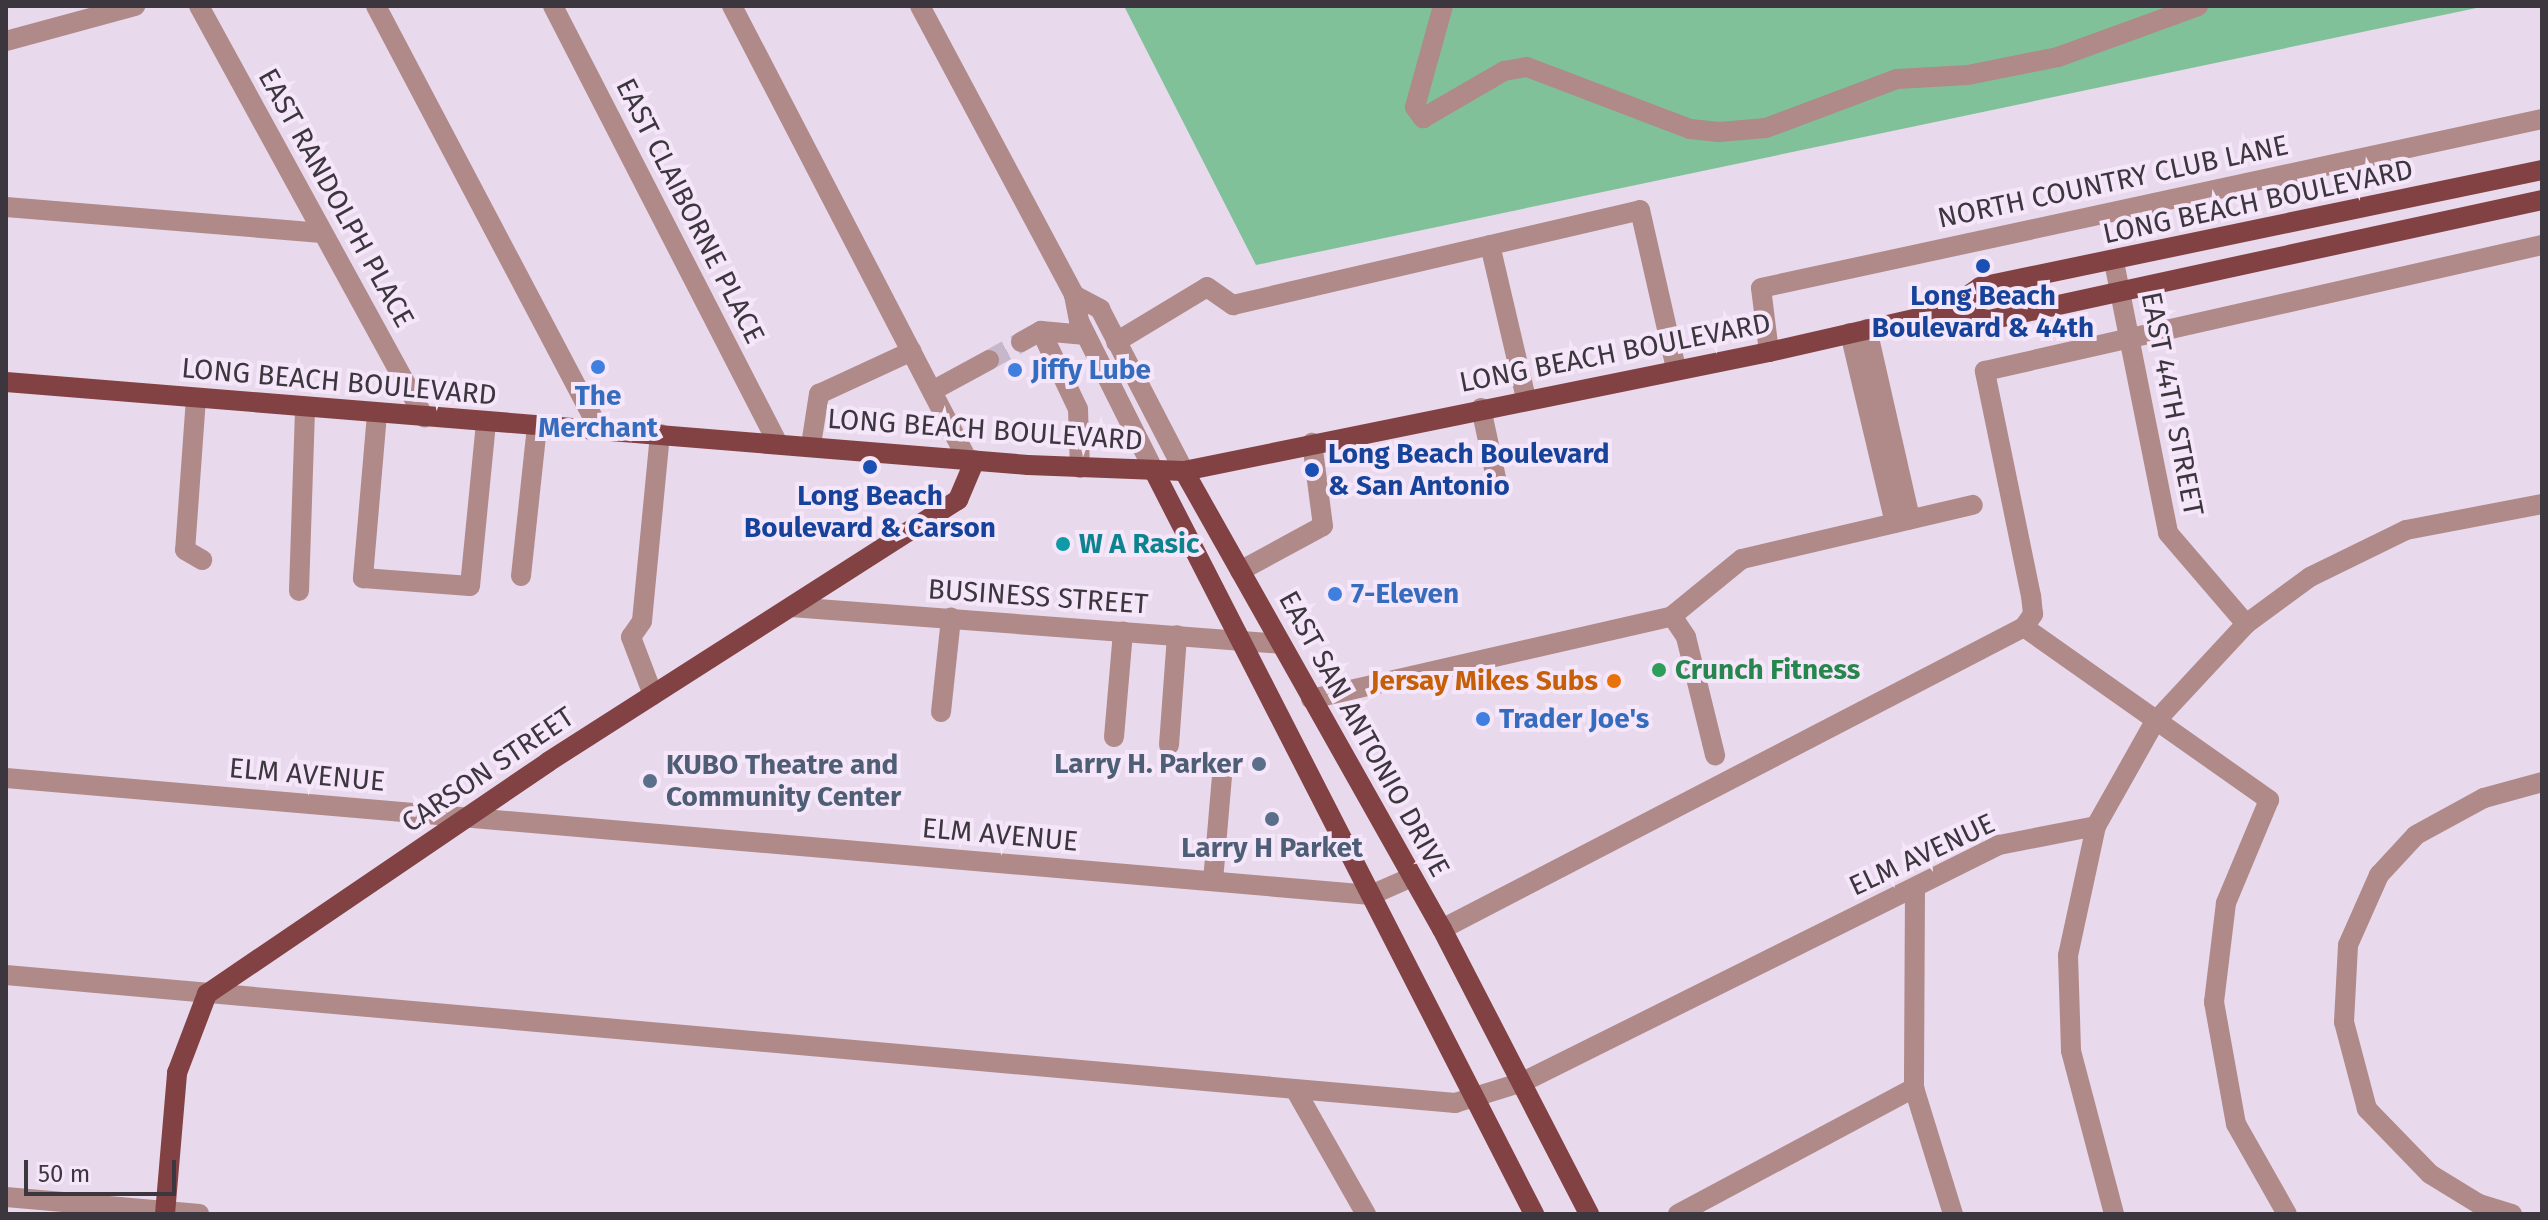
<!DOCTYPE html>
<html>
<head>
<meta charset="utf-8">
<style>
	body { margin:0 }
	#map { position:relative; width:2548px; height:1220px; overflow:hidden; background:#e8d9ed; font-family:"Fira Sans",sans-serif }
	div>[style] { position:absolute }
	.green>* { inset:0; background:#81c199 }
	.minor-tunnel>* { height:20px; margin-top:-10px; transform-origin:0; background:repeating-linear-gradient(90deg,#c6b8ca 0 20px,transparent 0 30px) }
	.minor>* { height:20px; margin:-10px; padding:0 10px; transform-origin:10px; border-radius:10px; background:#b08989 }
	.major>* { height:20px; margin:-10px; padding:0 10px; transform-origin:10px; border-radius:10px; background:#824143 }
	.dots>* { width:22px; height:22px; translate:-50% -50%; box-sizing:border-box; border:4px solid #f6e6fa; border-radius:50% }
	span { translate:-50% -50%; white-space:nowrap; text-align:center; line-height:1.15; -webkit-text-stroke:8px #f6e6fa; paint-order:stroke }
	.street-label { font-size:28px; color:#3c363e }
	.transit-label { font-size:28px; color:#164399; font-weight:700 }
	.left { translate:0 -50%; text-align:left }
	.shop-label { font-size:28px; color:#366cbe; font-weight:700 }
	.culture-label { font-size:28px; color:#0d838f; font-weight:700 }
	.leisure-label { font-size:28px; color:#27864d; font-weight:700 }
	.food-label { font-size:28px; color:#c56008; font-weight:700 }
	.right { translate:-100% -50%; text-align:right }
	.service-label { font-size:28px; color:#4e5e75; font-weight:700 }
	.frame { position:absolute; inset:0; border:8px solid #3c363e; pointer-events:none }
	.scale { position:absolute; left:24px; top:1160px; width:152px; height:36px; box-sizing:border-box; border:4px solid #3c363e; border-top:0; padding-left:10px; font-size:24px; line-height:28px; white-space:nowrap; color:#3c363e; -webkit-text-stroke:6px #f6e6fa; paint-order:stroke }
</style>
</head>
<body>
<div id="map">
	<div class="green">
		<i style="clip-path:polygon(1124px 6px,2486px 6px,1256px 265px)"></i>
	</div>
	<div class="minor-tunnel">
		<i style="left:989px;top:360px;width:37px;rotate:-29deg"></i>
	</div>
	<div class="minor">
		<i style="left:199px;top:6px;width:469px;rotate:61.3deg"></i>
		<i style="left:376px;top:6px;width:480px;rotate:62.2deg"></i>
		<i style="left:553px;top:6px;width:489px;rotate:62.8deg"></i>
		<i style="left:732px;top:6px;width:510px;rotate:62.58deg"></i>
		<i style="left:920px;top:6px;width:327px;rotate:61.9deg"></i>
		<i style="left:1074px;top:295px;width:26px;rotate:79deg"></i>
		<i style="left:1079px;top:321px;width:168px;rotate:63.4deg"></i>
		<i style="left:1443px;top:6px;width:105px;rotate:105.5deg"></i>
		<i style="left:1415px;top:107px;width:14px;rotate:54deg"></i>
		<i style="left:1423px;top:118px;width:94px;rotate:-30.1deg"></i>
		<i style="left:1504px;top:71px;width:23px;rotate:-10deg"></i>
		<i style="left:1527px;top:67px;width:174px;rotate:20.8deg"></i>
		<i style="left:1690px;top:129px;width:29px;rotate:6deg"></i>
		<i style="left:1719px;top:132px;width:47px;rotate:-4.9deg"></i>
		<i style="left:1766px;top:128px;width:140px;rotate:-20.5deg"></i>
		<i style="left:1897px;top:79px;width:71px;rotate:-3.2deg"></i>
		<i style="left:1968px;top:75px;width:92px;rotate:-11.3deg"></i>
		<i style="left:2058px;top:57px;width:149px;rotate:-20deg"></i>
		<i style="left:6px;top:41px;width:134px;rotate:-15.2deg"></i>
		<i style="left:6px;top:207px;width:317px;rotate:4.7deg"></i>
		<i style="left:1490px;top:245px;width:158px;rotate:76.8deg"></i>
		<i style="left:2114px;top:262px;width:276px;rotate:78.7deg"></i>
		<i style="left:2168px;top:533px;width:120px;rotate:49.4deg"></i>
		<i style="left:1074px;top:295px;width:30px;rotate:28deg"></i>
		<i style="left:1100px;top:309px;width:182px;rotate:62.6deg"></i>
		<i style="left:1867px;top:329px;width:195px;rotate:77.2deg"></i>
		<i style="left:1041px;top:331px;width:86px;rotate:64.6deg"></i>
		<i style="left:1078px;top:409px;width:59px;rotate:88.1deg"></i>
		<i style="left:1850px;top:333px;width:195px;rotate:76.7deg"></i>
		<i style="left:1021px;top:342px;width:23px;rotate:-29deg"></i>
		<i style="left:1041px;top:331px;width:45px;rotate:5.1deg"></i>
		<i style="left:1116px;top:342px;width:106px;rotate:-31.1deg"></i>
		<i style="left:1207px;top:287px;width:32px;rotate:35deg"></i>
		<i style="left:1233px;top:305px;width:418px;rotate:-13.1deg"></i>
		<i style="left:1640px;top:210px;width:162px;rotate:77.2deg"></i>
		<i style="left:1769px;top:352px;width:64px;rotate:-97.1deg"></i>
		<i style="left:1761px;top:288px;width:799px;rotate:-12.21deg"></i>
		<i style="left:932px;top:391px;width:65px;rotate:-28.5deg"></i>
		<i style="left:196px;top:398px;width:152px;rotate:94.1deg"></i>
		<i style="left:185px;top:550px;width:20px;rotate:30deg"></i>
		<i style="left:1481px;top:408px;width:81px;rotate:77.9deg"></i>
		<i style="left:377px;top:414px;width:165px;rotate:94.9deg"></i>
		<i style="left:363px;top:578px;width:107px;rotate:4.3deg"></i>
		<i style="left:470px;top:586px;width:165px;rotate:-84.4deg"></i>
		<i style="left:811px;top:445px;width:52px;rotate:-81.1deg"></i>
		<i style="left:819px;top:394px;width:102px;rotate:-24.8deg"></i>
		<i style="left:1240px;top:571px;width:94px;rotate:-28.5deg"></i>
		<i style="left:1323px;top:526px;width:84px;rotate:-97.5deg"></i>
		<i style="left:521px;top:576px;width:151px;rotate:-83.9deg"></i>
		<i style="left:299px;top:591px;width:184px;rotate:-88.1deg"></i>
		<i style="left:791px;top:607px;width:490px;rotate:4.3deg"></i>
		<i style="left:1672px;top:616px;width:25px;rotate:56deg"></i>
		<i style="left:1686px;top:637px;width:122px;rotate:76.2deg"></i>
		<i style="left:2024px;top:627px;width:300px;rotate:35.2deg"></i>
		<i style="left:2269px;top:800px;width:112px;rotate:112.7deg"></i>
		<i style="left:2226px;top:903px;width:100px;rotate:96.9deg"></i>
		<i style="left:2214px;top:1002px;width:124px;rotate:79.8deg"></i>
		<i style="left:2236px;top:1124px;width:103px;rotate:60.5deg"></i>
		<i style="left:653px;top:695px;width:62px;rotate:-110.8deg"></i>
		<i style="left:631px;top:637px;width:19px;rotate:-55deg"></i>
		<i style="left:642px;top:621px;width:188px;rotate:-84.5deg"></i>
		<i style="left:1311px;top:699px;width:370px;rotate:-12.9deg"></i>
		<i style="left:1672px;top:616px;width:90px;rotate:-39.2deg"></i>
		<i style="left:1742px;top:559px;width:237px;rotate:-13.2deg"></i>
		<i style="left:941px;top:712px;width:95px;rotate:-83.9deg"></i>
		<i style="left:1114px;top:737px;width:106px;rotate:-85.1deg"></i>
		<i style="left:1169px;top:745px;width:110px;rotate:-85.8deg"></i>
		<i style="left:6px;top:778px;width:1370px;rotate:4.9deg"></i>
		<i style="left:1371px;top:895px;width:45px;rotate:-23.7deg"></i>
		<i style="left:2096px;top:826px;width:132px;rotate:102.2deg"></i>
		<i style="left:2068px;top:955px;width:96px;rotate:88.2deg"></i>
		<i style="left:2071px;top:1051px;width:169px;rotate:75.2deg"></i>
		<i style="left:1213px;top:881px;width:104px;rotate:-85.1deg"></i>
		<i style="left:1915px;top:887px;width:201px;rotate:90.3deg"></i>
		<i style="left:1914px;top:1088px;width:132px;rotate:72.8deg"></i>
		<i style="left:1442px;top:929px;width:656px;rotate:-27.42deg"></i>
		<i style="left:2024px;top:627px;width:16px;rotate:-55deg"></i>
		<i style="left:2033px;top:614px;width:18px;rotate:-96deg"></i>
		<i style="left:2031px;top:596px;width:230px;rotate:-101.6deg"></i>
		<i style="left:1985px;top:371px;width:571px;rotate:-12.75deg"></i>
		<i style="left:6px;top:975px;width:1455px;rotate:5.05deg"></i>
		<i style="left:1455px;top:1103px;width:71px;rotate:-17.2deg"></i>
		<i style="left:1523px;top:1082px;width:532px;rotate:-26.47deg"></i>
		<i style="left:1999px;top:845px;width:99px;rotate:-11.1deg"></i>
		<i style="left:2096px;top:826px;width:118px;rotate:-60.6deg"></i>
		<i style="left:2154px;top:723px;width:135px;rotate:-47.1deg"></i>
		<i style="left:2246px;top:624px;width:79px;rotate:-36.3deg"></i>
		<i style="left:2310px;top:577px;width:107px;rotate:-26.1deg"></i>
		<i style="left:2406px;top:530px;width:138px;rotate:-10.8deg"></i>
		<i style="left:1296px;top:1091px;width:142px;rotate:60.4deg"></i>
		<i style="left:6px;top:1197px;width:194px;rotate:5deg"></i>
		<i style="left:1678px;top:1214px;width:268px;rotate:-28.1deg"></i>
		<i style="left:2512px;top:1214px;width:34px;rotate:-163deg"></i>
		<i style="left:2479px;top:1204px;width:57px;rotate:-148.5deg"></i>
		<i style="left:2430px;top:1174px;width:91px;rotate:-134.1deg"></i>
		<i style="left:2367px;top:1109px;width:90px;rotate:-104.8deg"></i>
		<i style="left:2344px;top:1022px;width:77px;rotate:-87deg"></i>
		<i style="left:2348px;top:945px;width:77px;rotate:-66.1deg"></i>
		<i style="left:2379px;top:875px;width:54px;rotate:-47.2deg"></i>
		<i style="left:2416px;top:835px;width:77px;rotate:-28.6deg"></i>
		<i style="left:2484px;top:798px;width:60px;rotate:-15.4deg"></i>
	</div>
	<div class="major">
		<i style="left:1945px;top:312px;width:45px;rotate:10.3deg"></i>
		<i style="left:1989px;top:320px;width:566px;rotate:-12.24deg"></i>
		<i style="left:6px;top:382px;width:1025px;rotate:4.64deg"></i>
		<i style="left:1028px;top:465px;width:156px;rotate:2.2deg"></i>
		<i style="left:1184px;top:471px;width:597px;rotate:-11.5deg"></i>
		<i style="left:1769px;top:352px;width:180px;rotate:-12.8deg"></i>
		<i style="left:1945px;top:312px;width:43px;rotate:-35.5deg"></i>
		<i style="left:1980px;top:287px;width:574px;rotate:-11.76deg"></i>
		<i style="left:1154px;top:471px;width:835px;rotate:62.91deg"></i>
		<i style="left:1184px;top:471px;width:526px;rotate:60.61deg"></i>
		<i style="left:1442px;top:929px;width:321px;rotate:62.7deg"></i>
		<i style="left:165px;top:1214px;width:142px;rotate:-85.1deg"></i>
		<i style="left:177px;top:1073px;width:85px;rotate:-69.2deg"></i>
		<i style="left:207px;top:994px;width:412px;rotate:-34.2deg"></i>
		<i style="left:548px;top:762px;width:487px;rotate:-32.6deg"></i>
		<i style="left:958px;top:500px;width:43px;rotate:-67deg"></i>
	</div>
	<div class="dots">
		<i style="left:1983px;top:266px;background:#1a4fb4"></i>
		<i style="left:598px;top:367px;background:#3f7fe0"></i>
		<i style="left:1015px;top:370px;background:#3f7fe0"></i>
		<i style="left:870px;top:467px;background:#1a4fb4"></i>
		<i style="left:1312px;top:470px;background:#1a4fb4"></i>
		<i style="left:1063px;top:544px;background:#0f9aa8"></i>
		<i style="left:1335px;top:594px;background:#3f7fe0"></i>
		<i style="left:1659px;top:670px;background:#2e9e5b"></i>
		<i style="left:1614px;top:681px;background:#e8710a"></i>
		<i style="left:1483px;top:719px;background:#3f7fe0"></i>
		<i style="left:1259px;top:764px;background:#5c6f8a"></i>
		<i style="left:650px;top:781px;background:#5c6f8a"></i>
		<i style="left:1272px;top:819px;background:#5c6f8a"></i>
	</div>
	<div class="street-label">
		<span style="left:2113px;top:182px;rotate:-12deg">NORTH COUNTRY CLUB LANE</span>
		<span style="left:336px;top:198px;rotate:61deg">EAST RANDOLPH PLACE</span>
		<span style="left:2258px;top:202px;rotate:-12deg">LONG BEACH BOULEVARD</span>
		<span style="left:690px;top:211px;rotate:63deg">EAST CLAIBORNE PLACE</span>
		<span style="left:1615px;top:353px;rotate:-11deg">LONG BEACH BOULEVARD</span>
		<span style="left:339px;top:382px;rotate:5deg">LONG BEACH BOULEVARD</span>
		<span style="left:2172px;top:404px;rotate:79deg">EAST 44TH STREET</span>
		<span style="left:985px;top:430px;rotate:4deg">LONG BEACH BOULEVARD</span>
		<span style="left:1038px;top:597px;rotate:4deg">BUSINESS STREET</span>
		<span style="left:1364px;top:734px;rotate:61deg">EAST SAN ANTONIO DRIVE</span>
		<span style="left:488px;top:770px;rotate:-34deg">CARSON STREET</span>
		<span style="left:307px;top:775px;rotate:5deg">ELM AVENUE</span>
		<span style="left:1000px;top:835px;rotate:5deg">ELM AVENUE</span>
		<span style="left:1922px;top:855px;rotate:-25deg">ELM AVENUE</span>
	</div>
	<div class="transit-label">
		<span style="left:1983px;top:312px">Long Beach<br>Boulevard &amp; 44th</span>
		<span class="left" style="left:1328px;top:470px">Long Beach Boulevard<br>&amp; San Antonio</span>
		<span style="left:870px;top:512px">Long Beach<br>Boulevard &amp; Carson</span>
	</div>
	<div class="shop-label">
		<span class="left" style="left:1031px;top:370px">Jiffy Lube</span>
		<span style="left:598px;top:412px">The<br>Merchant</span>
		<span class="left" style="left:1351px;top:594px">7-Eleven</span>
		<span class="left" style="left:1499px;top:719px">Trader Joe's</span>
	</div>
	<div class="culture-label">
		<span class="left" style="left:1079px;top:544px">W A Rasic</span>
	</div>
	<div class="leisure-label">
		<span class="left" style="left:1675px;top:670px">Crunch Fitness</span>
	</div>
	<div class="food-label">
		<span class="right" style="left:1598px;top:681px">Jersay Mikes Subs</span>
	</div>
	<div class="service-label">
		<span class="right" style="left:1243px;top:764px">Larry H. Parker</span>
		<span class="left" style="left:666px;top:781px">KUBO Theatre and<br>Community Center</span>
		<span style="left:1272px;top:848px">Larry H Parket</span>
	</div>
	<div class="frame"></div>
	<div class="scale">50 m</div>
</div>
</body>
</html>
